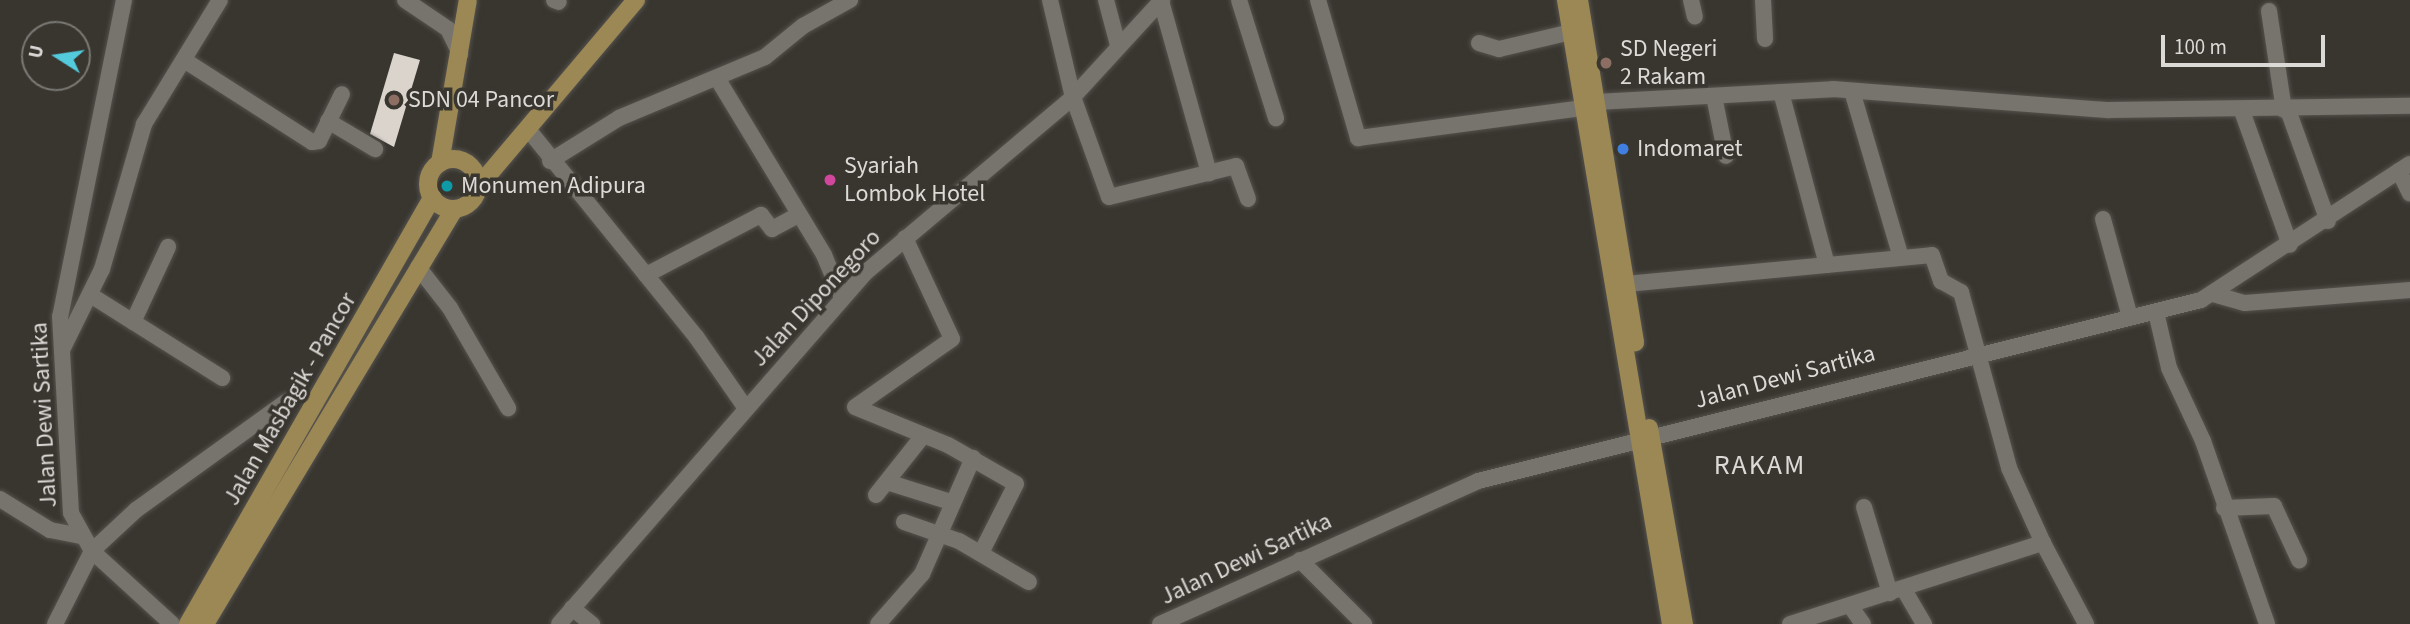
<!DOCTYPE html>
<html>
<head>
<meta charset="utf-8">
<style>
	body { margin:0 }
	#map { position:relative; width:2410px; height:624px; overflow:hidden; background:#393630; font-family:"Source Sans 3",sans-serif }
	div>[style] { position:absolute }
	.building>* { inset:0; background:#dad4cd }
	.roads { filter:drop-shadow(0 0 2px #55524d) drop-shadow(0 0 2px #55524d) }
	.minor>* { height:16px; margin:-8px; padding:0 8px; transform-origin:8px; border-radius:8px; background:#77746d }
	.major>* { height:18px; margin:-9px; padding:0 9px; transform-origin:9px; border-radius:9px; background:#9c8854 }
	.major>.ring { margin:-9px; padding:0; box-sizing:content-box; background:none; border:18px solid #9c8854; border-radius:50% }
	.dots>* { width:19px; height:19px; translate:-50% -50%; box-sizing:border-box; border:4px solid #393630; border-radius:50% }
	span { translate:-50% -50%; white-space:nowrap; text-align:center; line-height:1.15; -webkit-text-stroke:7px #393630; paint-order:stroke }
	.poi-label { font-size:24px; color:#dcdad7 }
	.left { translate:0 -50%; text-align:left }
	.street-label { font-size:24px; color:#dcdad7 }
	.quarter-label { font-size:28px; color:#dcdad7; letter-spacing:2px }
	.north { position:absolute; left:21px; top:21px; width:70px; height:70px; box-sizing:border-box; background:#393630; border:2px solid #7a7873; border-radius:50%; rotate:282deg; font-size:19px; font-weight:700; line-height:28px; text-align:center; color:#dcdad7 }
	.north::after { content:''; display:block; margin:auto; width:24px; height:32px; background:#54cadd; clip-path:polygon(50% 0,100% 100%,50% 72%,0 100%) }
	.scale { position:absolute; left:2161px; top:35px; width:164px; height:32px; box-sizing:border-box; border:4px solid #dcdad7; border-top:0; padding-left:9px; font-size:21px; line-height:24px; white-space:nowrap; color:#dcdad7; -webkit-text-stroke:5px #393630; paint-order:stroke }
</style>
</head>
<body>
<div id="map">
	<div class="building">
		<i style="clip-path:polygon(394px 53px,420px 60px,394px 147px,370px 134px)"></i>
	</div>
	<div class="roads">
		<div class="minor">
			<i style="left:124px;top:0;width:322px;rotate:101.4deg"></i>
			<i style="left:60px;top:316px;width:197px;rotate:86.8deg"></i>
			<i style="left:71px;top:513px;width:43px;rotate:61.1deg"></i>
			<i style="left:92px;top:551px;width:108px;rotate:42.4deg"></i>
			<i style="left:405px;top:0;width:52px;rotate:34deg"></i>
			<i style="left:448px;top:29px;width:28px;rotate:64deg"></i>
			<i style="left:554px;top:0;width:5px;rotate:22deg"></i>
			<i style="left:1050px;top:0;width:100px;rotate:76.7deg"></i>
			<i style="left:1073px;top:97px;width:106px;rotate:70.2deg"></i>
			<i style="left:1109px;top:197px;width:131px;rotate:-13.7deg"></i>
			<i style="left:1236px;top:166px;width:35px;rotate:70deg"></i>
			<i style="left:1106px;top:0;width:47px;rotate:75.1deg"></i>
			<i style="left:1239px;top:0;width:124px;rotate:72.6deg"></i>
			<i style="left:1318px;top:0;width:144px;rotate:73.8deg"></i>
			<i style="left:1358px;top:138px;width:227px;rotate:-7.6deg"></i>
			<i style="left:1691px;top:0;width:17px;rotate:77deg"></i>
			<i style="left:1763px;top:0;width:39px;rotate:87deg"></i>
			<i style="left:1161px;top:1px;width:179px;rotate:74.4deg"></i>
			<i style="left:2269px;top:11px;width:100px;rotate:81.4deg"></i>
			<i style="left:1479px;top:43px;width:21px;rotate:17deg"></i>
			<i style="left:1499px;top:49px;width:74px;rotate:-13.3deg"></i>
			<i style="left:184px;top:60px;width:152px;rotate:32.6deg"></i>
			<i style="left:312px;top:142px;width:7px;rotate:-8deg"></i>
			<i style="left:319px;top:141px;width:52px;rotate:-63.9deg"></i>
			<i style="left:717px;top:78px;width:207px;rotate:58.8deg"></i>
			<i style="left:824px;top:255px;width:47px;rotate:67.3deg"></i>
			<i style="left:1852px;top:91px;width:173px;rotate:73.6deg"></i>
			<i style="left:1781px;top:92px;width:179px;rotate:75.1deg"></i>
			<i style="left:1714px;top:96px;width:61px;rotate:78.7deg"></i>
			<i style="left:1596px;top:102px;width:237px;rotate:-3.1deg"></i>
			<i style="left:1833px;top:89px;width:277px;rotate:4.4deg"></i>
			<i style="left:2109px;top:110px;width:301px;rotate:-0.8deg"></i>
			<i style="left:2288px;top:110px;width:118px;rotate:70.2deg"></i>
			<i style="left:2242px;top:111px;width:142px;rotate:70.3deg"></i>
			<i style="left:328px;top:121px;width:55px;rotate:30.8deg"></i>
			<i style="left:527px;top:128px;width:270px;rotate:51deg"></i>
			<i style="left:697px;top:338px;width:84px;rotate:55.2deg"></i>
			<i style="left:550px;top:161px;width:81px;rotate:-31.9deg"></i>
			<i style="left:619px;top:118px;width:158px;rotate:-22.7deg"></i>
			<i style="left:765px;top:57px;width:49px;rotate:-39.2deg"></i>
			<i style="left:803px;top:26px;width:54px;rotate:-29deg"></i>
			<i style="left:2399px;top:171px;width:25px;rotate:64deg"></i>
			<i style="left:2103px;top:219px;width:102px;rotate:74.6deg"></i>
			<i style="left:905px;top:238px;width:111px;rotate:65deg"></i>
			<i style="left:952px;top:339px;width:118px;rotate:145deg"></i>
			<i style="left:855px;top:407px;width:100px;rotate:22.2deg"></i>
			<i style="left:948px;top:445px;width:78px;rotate:29.8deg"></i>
			<i style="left:1016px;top:484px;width:77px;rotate:116.9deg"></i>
			<i style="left:418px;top:267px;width:52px;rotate:52deg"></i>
			<i style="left:450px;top:308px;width:116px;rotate:59.9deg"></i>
			<i style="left:646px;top:275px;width:130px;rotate:-27.6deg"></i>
			<i style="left:761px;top:215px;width:18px;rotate:52deg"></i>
			<i style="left:772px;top:229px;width:30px;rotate:-28deg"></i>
			<i style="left:1626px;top:284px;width:307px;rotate:-5.4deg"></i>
			<i style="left:1932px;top:255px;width:28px;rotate:71deg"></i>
			<i style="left:1941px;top:281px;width:23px;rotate:29deg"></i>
			<i style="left:1961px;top:292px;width:182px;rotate:74.7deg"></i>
			<i style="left:2009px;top:468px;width:82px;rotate:65.6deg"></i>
			<i style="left:2213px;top:294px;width:33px;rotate:16deg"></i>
			<i style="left:2245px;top:303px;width:166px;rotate:-4.5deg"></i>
			<i style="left:92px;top:296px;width:154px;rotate:32.2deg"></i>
			<i style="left:2156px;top:312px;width:57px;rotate:76.9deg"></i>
			<i style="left:2169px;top:368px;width:81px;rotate:65deg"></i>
			<i style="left:2203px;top:441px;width:194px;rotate:70.7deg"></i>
			<i style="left:133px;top:322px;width:83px;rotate:-65deg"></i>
			<i style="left:62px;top:350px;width:90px;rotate:-63.7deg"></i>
			<i style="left:102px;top:269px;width:151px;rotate:-73.8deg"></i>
			<i style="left:144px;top:124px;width:145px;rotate:-58.5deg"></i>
			<i style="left:887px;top:482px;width:67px;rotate:17.4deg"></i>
			<i style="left:876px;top:495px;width:74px;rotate:-51.6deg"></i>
			<i style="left:0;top:499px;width:59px;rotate:31.8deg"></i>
			<i style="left:50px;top:530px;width:31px;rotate:11deg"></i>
			<i style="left:1864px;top:507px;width:90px;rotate:73.2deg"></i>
			<i style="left:2224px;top:508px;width:50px;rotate:-2.3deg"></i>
			<i style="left:2274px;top:506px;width:60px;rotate:65.2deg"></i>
			<i style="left:904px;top:522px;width:58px;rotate:19.1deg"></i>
			<i style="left:959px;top:541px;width:81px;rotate:30.4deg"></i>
			<i style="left:1300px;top:560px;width:91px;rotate:45deg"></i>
			<i style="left:1903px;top:588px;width:42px;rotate:59.7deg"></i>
			<i style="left:1851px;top:607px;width:21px;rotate:55deg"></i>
			<i style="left:572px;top:608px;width:26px;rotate:39deg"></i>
			<i style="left:55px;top:624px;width:82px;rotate:-63.1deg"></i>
			<i style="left:92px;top:551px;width:60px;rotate:-43deg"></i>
			<i style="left:136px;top:510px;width:186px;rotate:-35.8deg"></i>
			<i style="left:559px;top:624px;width:466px;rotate:-48.9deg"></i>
			<i style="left:865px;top:273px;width:272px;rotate:-40.2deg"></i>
			<i style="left:1073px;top:97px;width:132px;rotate:-47.5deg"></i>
			<i style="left:878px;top:624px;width:67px;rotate:-48.7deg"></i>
			<i style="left:922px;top:574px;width:127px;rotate:-66.3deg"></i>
			<i style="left:1160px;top:624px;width:349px;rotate:-24.2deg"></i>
			<i style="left:1478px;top:481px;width:745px;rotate:-14.05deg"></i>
			<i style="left:2201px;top:300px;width:249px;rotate:-33.1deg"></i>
			<i style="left:1790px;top:624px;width:266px;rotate:-17.8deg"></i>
			<i style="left:2043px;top:543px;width:92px;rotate:62deg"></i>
		</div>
		<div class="major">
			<i style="left:1566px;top:0;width:633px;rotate:80.45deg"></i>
			<i style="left:1579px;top:0;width:347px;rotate:80.7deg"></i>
			<i class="ring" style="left:428px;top:159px;width:32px;height:32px"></i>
			<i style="left:440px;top:163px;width:165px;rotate:-80.3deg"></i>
			<i style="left:478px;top:187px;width:245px;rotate:-49.8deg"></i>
			<i style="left:1649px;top:428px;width:199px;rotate:79.9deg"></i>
			<i style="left:188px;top:624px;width:492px;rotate:-60.2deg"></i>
			<i style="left:205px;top:624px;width:484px;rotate:-59deg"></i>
		</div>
	</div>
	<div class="dots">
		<i style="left:1606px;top:63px;background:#8d6e63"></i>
		<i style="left:394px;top:100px;background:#8d6e63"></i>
		<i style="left:1623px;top:149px;background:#3f7fe0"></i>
		<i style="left:830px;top:180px;background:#d1479c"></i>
		<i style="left:447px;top:186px;background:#0f9aa8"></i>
	</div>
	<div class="poi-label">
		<span class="left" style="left:1620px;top:63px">SD Negeri<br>2 Rakam</span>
		<span class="left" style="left:408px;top:100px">SDN 04 Pancor</span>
		<span class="left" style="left:1637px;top:149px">Indomaret</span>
		<span class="left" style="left:844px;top:180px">Syariah<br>Lombok Hotel</span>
		<span class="left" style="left:461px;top:186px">Monumen Adipura</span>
	</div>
	<div class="street-label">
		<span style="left:816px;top:298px;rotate:-47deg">Jalan Diponegoro</span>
		<span style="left:1785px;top:377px;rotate:-15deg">Jalan Dewi Sartika</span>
		<span style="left:290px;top:399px;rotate:-60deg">Jalan Masbagik - Pancor</span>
		<span style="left:44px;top:415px;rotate:-93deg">Jalan Dewi Sartika</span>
		<span style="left:1246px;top:559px;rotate:-25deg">Jalan Dewi Sartika</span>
	</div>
	<div class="quarter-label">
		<span style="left:1760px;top:465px">RAKAM</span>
	</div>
	<div class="north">U</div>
	<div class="scale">100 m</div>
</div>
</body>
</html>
